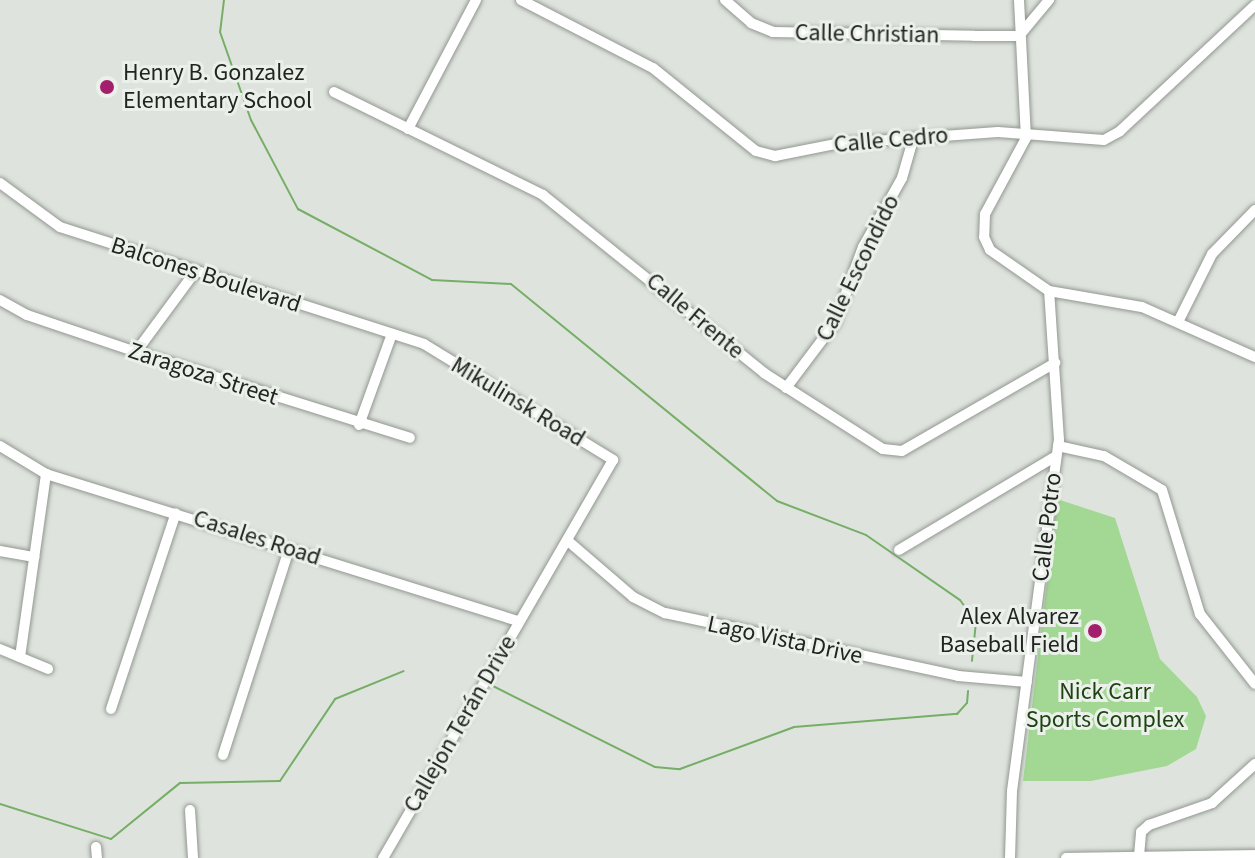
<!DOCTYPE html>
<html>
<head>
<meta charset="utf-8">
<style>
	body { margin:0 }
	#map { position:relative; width:1255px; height:858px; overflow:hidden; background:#dee4dd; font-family:"Source Sans 3",sans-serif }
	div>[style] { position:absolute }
	.green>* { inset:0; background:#a2d893 }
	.stream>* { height:2px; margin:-1px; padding:0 1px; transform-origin:1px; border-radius:1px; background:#76ae67 }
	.roads { filter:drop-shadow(0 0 2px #929791) drop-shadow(0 0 2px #929791) }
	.minor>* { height:10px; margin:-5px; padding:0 5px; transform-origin:5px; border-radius:5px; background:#fff }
	.dots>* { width:22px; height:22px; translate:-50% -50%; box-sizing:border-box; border:4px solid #ebf1ea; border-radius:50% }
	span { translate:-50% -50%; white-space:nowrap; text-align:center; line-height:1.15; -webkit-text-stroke:6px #ebf1ea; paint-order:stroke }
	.street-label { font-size:24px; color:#222422 }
	.poi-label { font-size:24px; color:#222422 }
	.left { translate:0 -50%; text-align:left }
	.right { translate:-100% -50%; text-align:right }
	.park-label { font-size:24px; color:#1e4312 }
</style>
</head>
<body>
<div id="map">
	<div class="green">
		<i style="clip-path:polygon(1057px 499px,1115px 518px,1160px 659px,1197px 697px,1206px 716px,1196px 749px,1167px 766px,1091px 781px,1023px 781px)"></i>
	</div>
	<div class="stream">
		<i style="left:224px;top:0;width:32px;rotate:97deg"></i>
		<i style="left:220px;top:32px;width:93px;rotate:70.6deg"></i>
		<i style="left:251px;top:120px;width:101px;rotate:62.2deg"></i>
		<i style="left:298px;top:209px;width:152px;rotate:27.9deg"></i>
		<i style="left:432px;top:280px;width:79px;rotate:2.9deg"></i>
		<i style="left:511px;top:284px;width:343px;rotate:39.2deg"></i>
		<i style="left:777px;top:501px;width:95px;rotate:20.9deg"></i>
		<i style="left:866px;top:535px;width:114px;rotate:34.7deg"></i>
		<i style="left:960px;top:600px;width:27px;rotate:54deg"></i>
		<i style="left:976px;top:622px;width:39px;rotate:96deg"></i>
		<i style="left:491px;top:685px;width:183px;rotate:26.6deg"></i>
		<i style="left:655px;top:767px;width:25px;rotate:5deg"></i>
		<i style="left:680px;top:769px;width:121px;rotate:-20.2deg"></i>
		<i style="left:794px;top:727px;width:164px;rotate:-4.6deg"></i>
		<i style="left:957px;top:714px;width:15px;rotate:-48deg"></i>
		<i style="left:967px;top:703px;width:12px;rotate:-85deg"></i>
		<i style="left:0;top:804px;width:116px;rotate:17.5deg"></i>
		<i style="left:111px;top:839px;width:89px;rotate:-39.1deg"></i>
		<i style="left:180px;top:783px;width:100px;rotate:-1.1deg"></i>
		<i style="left:280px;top:781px;width:99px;rotate:-56.1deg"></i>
		<i style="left:335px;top:699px;width:74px;rotate:-22.1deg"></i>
	</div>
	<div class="roads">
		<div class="minor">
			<i style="left:521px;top:0;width:148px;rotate:27.3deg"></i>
			<i style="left:653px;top:68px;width:132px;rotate:38.9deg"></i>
			<i style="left:756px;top:151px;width:20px;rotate:15deg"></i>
			<i style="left:775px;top:156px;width:61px;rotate:-11.3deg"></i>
			<i style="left:835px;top:144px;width:163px;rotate:-4.2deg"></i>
			<i style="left:998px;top:132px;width:106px;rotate:4.3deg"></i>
			<i style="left:1104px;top:140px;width:18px;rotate:-29deg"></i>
			<i style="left:1120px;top:131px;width:185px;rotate:-43deg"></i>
			<i style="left:725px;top:0;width:35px;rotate:41deg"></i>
			<i style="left:751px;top:23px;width:24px;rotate:22deg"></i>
			<i style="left:773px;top:32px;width:201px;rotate:1.1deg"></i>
			<i style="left:974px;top:36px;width:45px"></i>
			<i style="left:1019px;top:36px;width:47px;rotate:-50.2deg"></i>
			<i style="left:1019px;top:0;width:138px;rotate:87.1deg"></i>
			<i style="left:1026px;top:138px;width:86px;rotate:118.3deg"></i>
			<i style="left:985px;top:214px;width:23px;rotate:92deg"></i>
			<i style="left:984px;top:237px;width:14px;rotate:65deg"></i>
			<i style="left:990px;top:250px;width:72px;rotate:34.8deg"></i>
			<i style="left:1049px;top:291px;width:94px;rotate:9.8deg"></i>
			<i style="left:1142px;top:307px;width:124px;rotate:23.9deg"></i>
			<i style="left:334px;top:92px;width:233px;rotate:26.2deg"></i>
			<i style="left:543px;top:195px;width:284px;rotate:38.8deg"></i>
			<i style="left:764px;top:373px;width:141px;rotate:32.6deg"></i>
			<i style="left:883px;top:449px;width:19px;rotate:6deg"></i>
			<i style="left:902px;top:451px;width:177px;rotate:-29.9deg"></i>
			<i style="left:408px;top:129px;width:146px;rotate:-62.2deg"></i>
			<i style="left:0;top:183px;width:74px;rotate:36.3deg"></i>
			<i style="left:60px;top:227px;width:382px;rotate:17.8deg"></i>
			<i style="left:424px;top:344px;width:222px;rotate:31.5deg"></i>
			<i style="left:613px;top:460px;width:460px;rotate:120deg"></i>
			<i style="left:0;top:300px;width:31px;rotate:29deg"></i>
			<i style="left:27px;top:315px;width:115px;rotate:18.7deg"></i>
			<i style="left:136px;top:352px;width:287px;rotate:17.4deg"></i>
			<i style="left:1178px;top:322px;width:76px;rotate:-63.4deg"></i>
			<i style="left:1212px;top:254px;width:62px;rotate:-45.7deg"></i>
			<i style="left:136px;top:352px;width:99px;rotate:-53.6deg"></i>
			<i style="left:786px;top:388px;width:81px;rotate:-53deg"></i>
			<i style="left:835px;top:323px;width:81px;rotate:-69.8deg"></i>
			<i style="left:863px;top:247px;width:79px;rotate:-60.5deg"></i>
			<i style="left:902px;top:178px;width:40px;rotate:-74deg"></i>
			<i style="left:359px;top:425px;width:97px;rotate:-70.1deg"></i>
			<i style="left:0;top:446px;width:54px;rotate:31.3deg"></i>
			<i style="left:46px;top:474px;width:495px;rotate:17.3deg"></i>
			<i style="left:1058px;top:446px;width:47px;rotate:12.3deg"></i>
			<i style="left:1104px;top:456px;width:67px;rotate:30.4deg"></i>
			<i style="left:1162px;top:490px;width:130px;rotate:73deg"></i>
			<i style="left:1200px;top:614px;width:89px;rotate:51.8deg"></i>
			<i style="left:568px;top:541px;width:86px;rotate:40.7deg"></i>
			<i style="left:633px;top:597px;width:36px;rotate:27deg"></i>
			<i style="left:665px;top:613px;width:300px;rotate:12.1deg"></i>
			<i style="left:958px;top:676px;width:69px;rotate:5deg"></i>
			<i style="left:899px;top:550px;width:183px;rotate:-30.9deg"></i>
			<i style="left:0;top:551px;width:35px;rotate:10deg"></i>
			<i style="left:0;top:649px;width:52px;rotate:22.6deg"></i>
			<i style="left:20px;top:657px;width:185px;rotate:-81.9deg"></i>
			<i style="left:111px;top:709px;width:206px;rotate:-71.7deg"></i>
			<i style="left:223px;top:755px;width:216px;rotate:-72.2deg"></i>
			<i style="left:190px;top:810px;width:48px;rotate:86.4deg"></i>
			<i style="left:96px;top:847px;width:11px;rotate:85deg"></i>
			<i style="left:1139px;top:856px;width:24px;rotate:-85deg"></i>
			<i style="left:1141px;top:832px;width:11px;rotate:-41deg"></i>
			<i style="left:1149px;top:825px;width:67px;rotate:-19.2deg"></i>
			<i style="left:1212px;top:803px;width:58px;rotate:-42.2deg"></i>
			<i style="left:1010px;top:858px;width:67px;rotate:-88.3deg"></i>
			<i style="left:1012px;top:791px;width:354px;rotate:-82.4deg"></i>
			<i style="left:1059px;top:440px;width:149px;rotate:-93.8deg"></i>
			<i style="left:1066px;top:858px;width:189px;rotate:-0.9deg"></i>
		</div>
	</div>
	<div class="dots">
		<i style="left:107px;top:87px;background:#a41f6b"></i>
		<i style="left:1095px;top:631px;background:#a41f6b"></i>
	</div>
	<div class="street-label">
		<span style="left:867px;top:34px;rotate:1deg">Calle Christian</span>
		<span style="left:891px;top:140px;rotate:-5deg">Calle Cedro</span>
		<span style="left:858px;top:268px;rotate:-64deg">Calle Escondido</span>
		<span style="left:206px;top:275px;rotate:18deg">Balcones Boulevard</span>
		<span style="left:695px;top:316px;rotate:40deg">Calle Frente</span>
		<span style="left:203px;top:374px;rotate:18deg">Zaragoza Street</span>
		<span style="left:518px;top:402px;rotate:31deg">Mikulinsk Road</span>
		<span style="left:1047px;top:527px;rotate:-83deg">Calle Potro</span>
		<span style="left:257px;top:538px;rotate:18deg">Casales Road</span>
		<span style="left:785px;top:640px;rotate:12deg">Lago Vista Drive</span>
		<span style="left:460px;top:724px;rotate:-60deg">Callejon Terán Drive</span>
	</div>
	<div class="poi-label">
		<span class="left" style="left:123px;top:87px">Henry B. Gonzalez<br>Elementary School</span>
		<span class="right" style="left:1079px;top:631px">Alex Alvarez<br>Baseball Field</span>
	</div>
	<div class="park-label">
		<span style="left:1105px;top:706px">Nick Carr<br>Sports Complex</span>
	</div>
</div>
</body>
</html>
